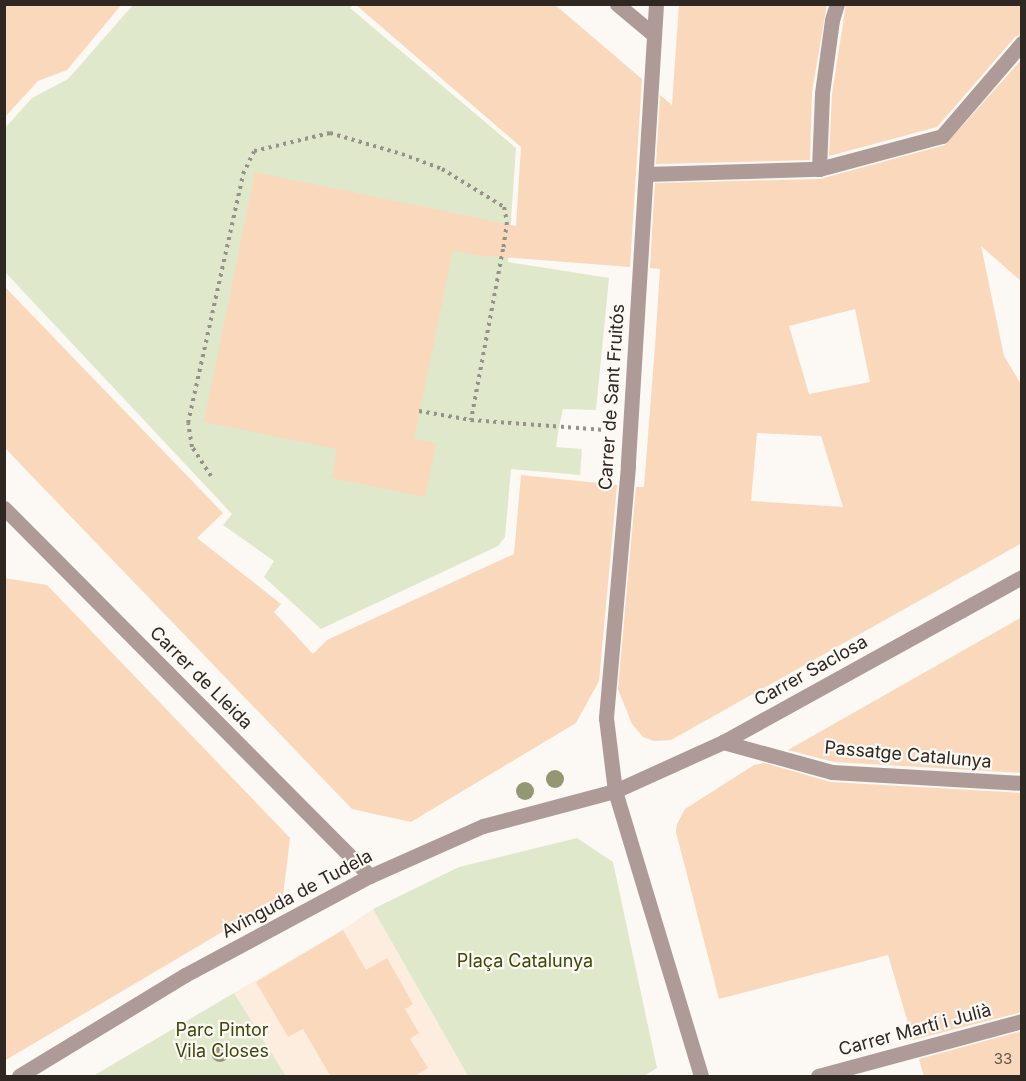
<!DOCTYPE html>
<html>
<head>
<meta charset="utf-8">
<style>
	body { margin:0 }
	#map { position:relative; width:1026px; height:1081px; overflow:hidden; background:#fcf8f4; font-family:Inter,sans-serif }
	div>[style] { position:absolute }
	.built>* { inset:0; background:#fdeddf }
	.green>* { inset:0; background:#e0e8cb }
	.building>* { inset:0; background:#f9d8bb }
	.path>* { height:4px; margin-top:-2px; transform-origin:0; background:repeating-linear-gradient(90deg,#97918c 0 3px,transparent 0 7.5px) }
	.minor>* { height:15px; margin:-7.5px; padding:0 7.5px; transform-origin:7.5px; border-radius:7.5px; background:#ae9b97 }
	.trees>* { width:18px; height:18px; margin:-9px; border-radius:50%; background:#939772 }
	span { translate:-50% -50%; white-space:nowrap; text-align:center; line-height:1.15; -webkit-text-stroke:4.5px #fcf8f4; paint-order:stroke }
	.number-label { font-size:15px; color:#625348 }
	.number-label span { -webkit-text-stroke-width:0 }
	.street-label { font-size:18px; color:#2f2721 }
	.park-label { font-size:18px; color:#3d4708 }
	.frame { position:absolute; inset:0; border:6px solid #2f2721; pointer-events:none }
</style>
</head>
<body>
<div id="map">
	<div class="built">
		<i style="clip-path:polygon(373px 909px,468px 1076px,286px 1076px,234px 993px,343px 930px)"></i>
	</div>
	<div class="green">
		<i style="clip-path:polygon(133px 5px,353px 5px,350px 8px,516px 148px,508px 262px,609px 278px,596px 410px,563px 409px,559px 427px,556px 447px,582px 449px,580px 475px,511px 469px,505px 537px,498px 546px,321px 629px,264px 577px,274px 561px,223px 525px,232px 514px,5px 272px,5px 128px,32px 98px,68px 79px)"></i>
		<i style="clip-path:polygon(577px 838px,613px 862px,657px 1068px,644px 1076px,468px 1076px,373px 909px,459px 867px)"></i>
		<i style="clip-path:polygon(234px 993px,286px 1076px,93px 1076px)"></i>
	</div>
	<div class="building">
		<i style="clip-path:polygon(4px 4px,122px 4px,67px 70px,38px 81px,4px 118px)"></i>
		<i style="clip-path:polygon(355px 4px,554px 4px,642px 79px,630px 267px,475px 255px,453px 250px,414px 439px,436px 443px,425px 497px,332px 478px,337px 449px,204px 422px,255px 172px,516px 226px,521px 147px)"></i>
		<i style="clip-path:polygon(679px 4px,827px 4px,812px 92px,810px 160px,656px 164px,660px 95px,672px 105px)"></i>
		<i style="clip-path:polygon(846px 4px,1022px 4px,1022px 34px,1015px 37px,937px 127px,829px 156px,832px 94px)"></i>
		<i style="clip-path:polygon(evenodd,1022px 59px,1022px 282px,981px 246px,1004px 356px,1022px 386px,1022px 543px,671px 740px,654px 741px,643px 737px,632px 724px,618px 689px,636px 487px,644px 487px,655px 346px,660px 269px,650px 268px,655px 183px,820px 179px,945px 145px,1022px 59px,855px 309px,870px 382px,809px 394px,789px 326px,855px 309px,1022px 59px,757px 433px,821px 436px,843px 507px,751px 501px,757px 433px)"></i>
		<i style="clip-path:polygon(4px 286px,223px 513px,197px 538px,281px 604px,274px 612px,313px 654px,327px 640px,514px 554px,521px 475px,617px 485px,599px 681px,576px 723px,411px 822px,352px 809px,4px 447px)"></i>
		<i style="clip-path:polygon(4px 578px,47px 585px,290px 838px,283px 896px,4px 1061px)"></i>
		<i style="clip-path:polygon(1022px 617px,1022px 773px,834px 762px,788px 750px)"></i>
		<i style="clip-path:polygon(764px 763px,831px 782px,1022px 793px,1022px 1012px,913px 1040px,888px 955px,719px 999px,676px 832px,677px 824px,685px 809px,754px 765px)"></i>
		<i style="clip-path:polygon(343px 930px,366px 970px,387px 958px,413px 1004px,405px 1009px,419px 1033px,410px 1039px,428px 1068px,413px 1077px,331px 1077px,303px 1029px,288px 1037px,256px 982px)"></i>
		<i style="clip-path:polygon(1022px 1031px,1022px 1077px,924px 1077px,919px 1059px)"></i>
	</div>
	<div class="path">
		<i style="left:419px;top:411px;width:53px;rotate:9.8deg"></i>
		<i style="left:471px;top:420px;width:134px;rotate:4.3deg"></i>
		<i style="left:211px;top:476px;width:35px;rotate:-123deg"></i>
		<i style="left:192px;top:447px;width:24px;rotate:-99deg"></i>
		<i style="left:188px;top:423px;width:255px;rotate:-77.5deg"></i>
		<i style="left:243px;top:174px;width:25px;rotate:-64deg"></i>
		<i style="left:254px;top:151px;width:78px;rotate:-13.3deg"></i>
		<i style="left:330px;top:133px;width:75px;rotate:16.3deg"></i>
		<i style="left:402px;top:154px;width:43px;rotate:20.6deg"></i>
		<i style="left:442px;top:169px;width:73px;rotate:31.5deg"></i>
		<i style="left:504px;top:207px;width:15px;rotate:79deg"></i>
		<i style="left:507px;top:222px;width:27px;rotate:98deg"></i>
		<i style="left:503px;top:249px;width:174px;rotate:100.6deg"></i>
	</div>
	<div class="minor">
		<i style="left:617px;top:4px;width:48px;rotate:40deg"></i>
		<i style="left:656px;top:4px;width:463px;rotate:93.5deg"></i>
		<i style="left:628px;top:466px;width:253px;rotate:95deg"></i>
		<i style="left:606px;top:718px;width:74px;rotate:83deg"></i>
		<i style="left:615px;top:791px;width:298px;rotate:73.2deg"></i>
		<i style="left:819px;top:169px;width:76px;rotate:-87.7deg"></i>
		<i style="left:822px;top:93px;width:74px;rotate:-82.2deg"></i>
		<i style="left:832px;top:20px;width:17px;rotate:-73deg"></i>
		<i style="left:646px;top:174px;width:173px;rotate:-1.7deg"></i>
		<i style="left:819px;top:169px;width:127px;rotate:-15deg"></i>
		<i style="left:942px;top:136px;width:123px;rotate:-49.3deg"></i>
		<i style="left:4px;top:508px;width:519px;rotate:45.16deg"></i>
		<i style="left:723px;top:742px;width:113px;rotate:15.4deg"></i>
		<i style="left:832px;top:772px;width:190px;rotate:3.3deg"></i>
		<i style="left:19px;top:1076px;width:194px;rotate:-31.3deg"></i>
		<i style="left:185px;top:975px;width:210px;rotate:-28.2deg"></i>
		<i style="left:370px;top:876px;width:124px;rotate:-23.9deg"></i>
		<i style="left:483px;top:826px;width:137px;rotate:-14.9deg"></i>
		<i style="left:615px;top:791px;width:119px;rotate:-24.4deg"></i>
		<i style="left:723px;top:742px;width:342px;rotate:-28.9deg"></i>
		<i style="left:818px;top:1076px;width:211px;rotate:-15.1deg"></i>
	</div>
	<div class="trees">
		<i style="left:555px;top:779px"></i>
		<i style="left:525px;top:791px"></i>
		<i style="left:189px;top:1051px"></i>
		<i style="left:220px;top:1053px"></i>
	</div>
	<div class="number-label">
		<span style="left:1003px;top:1059px">33</span>
	</div>
	<div class="street-label">
		<span style="left:612px;top:397px;rotate:-86deg">Carrer de Sant Fruitós</span>
		<span style="left:811px;top:671px;rotate:-29deg">Carrer Saclosa</span>
		<span style="left:201px;top:678px;rotate:45deg">Carrer de Lleida</span>
		<span style="left:908px;top:755px;rotate:5deg">Passatge Catalunya</span>
		<span style="left:297px;top:894px;rotate:-28deg">Avinguda de Tudela</span>
		<span style="left:915px;top:1030px;rotate:-15deg">Carrer Martí i Julià</span>
	</div>
	<div class="park-label">
		<span style="left:525px;top:961px">Plaça Catalunya</span>
		<span style="left:222px;top:1041px">Parc Pintor<br>Vila Closes</span>
	</div>
	<div class="frame"></div>
</div>
</body>
</html>
